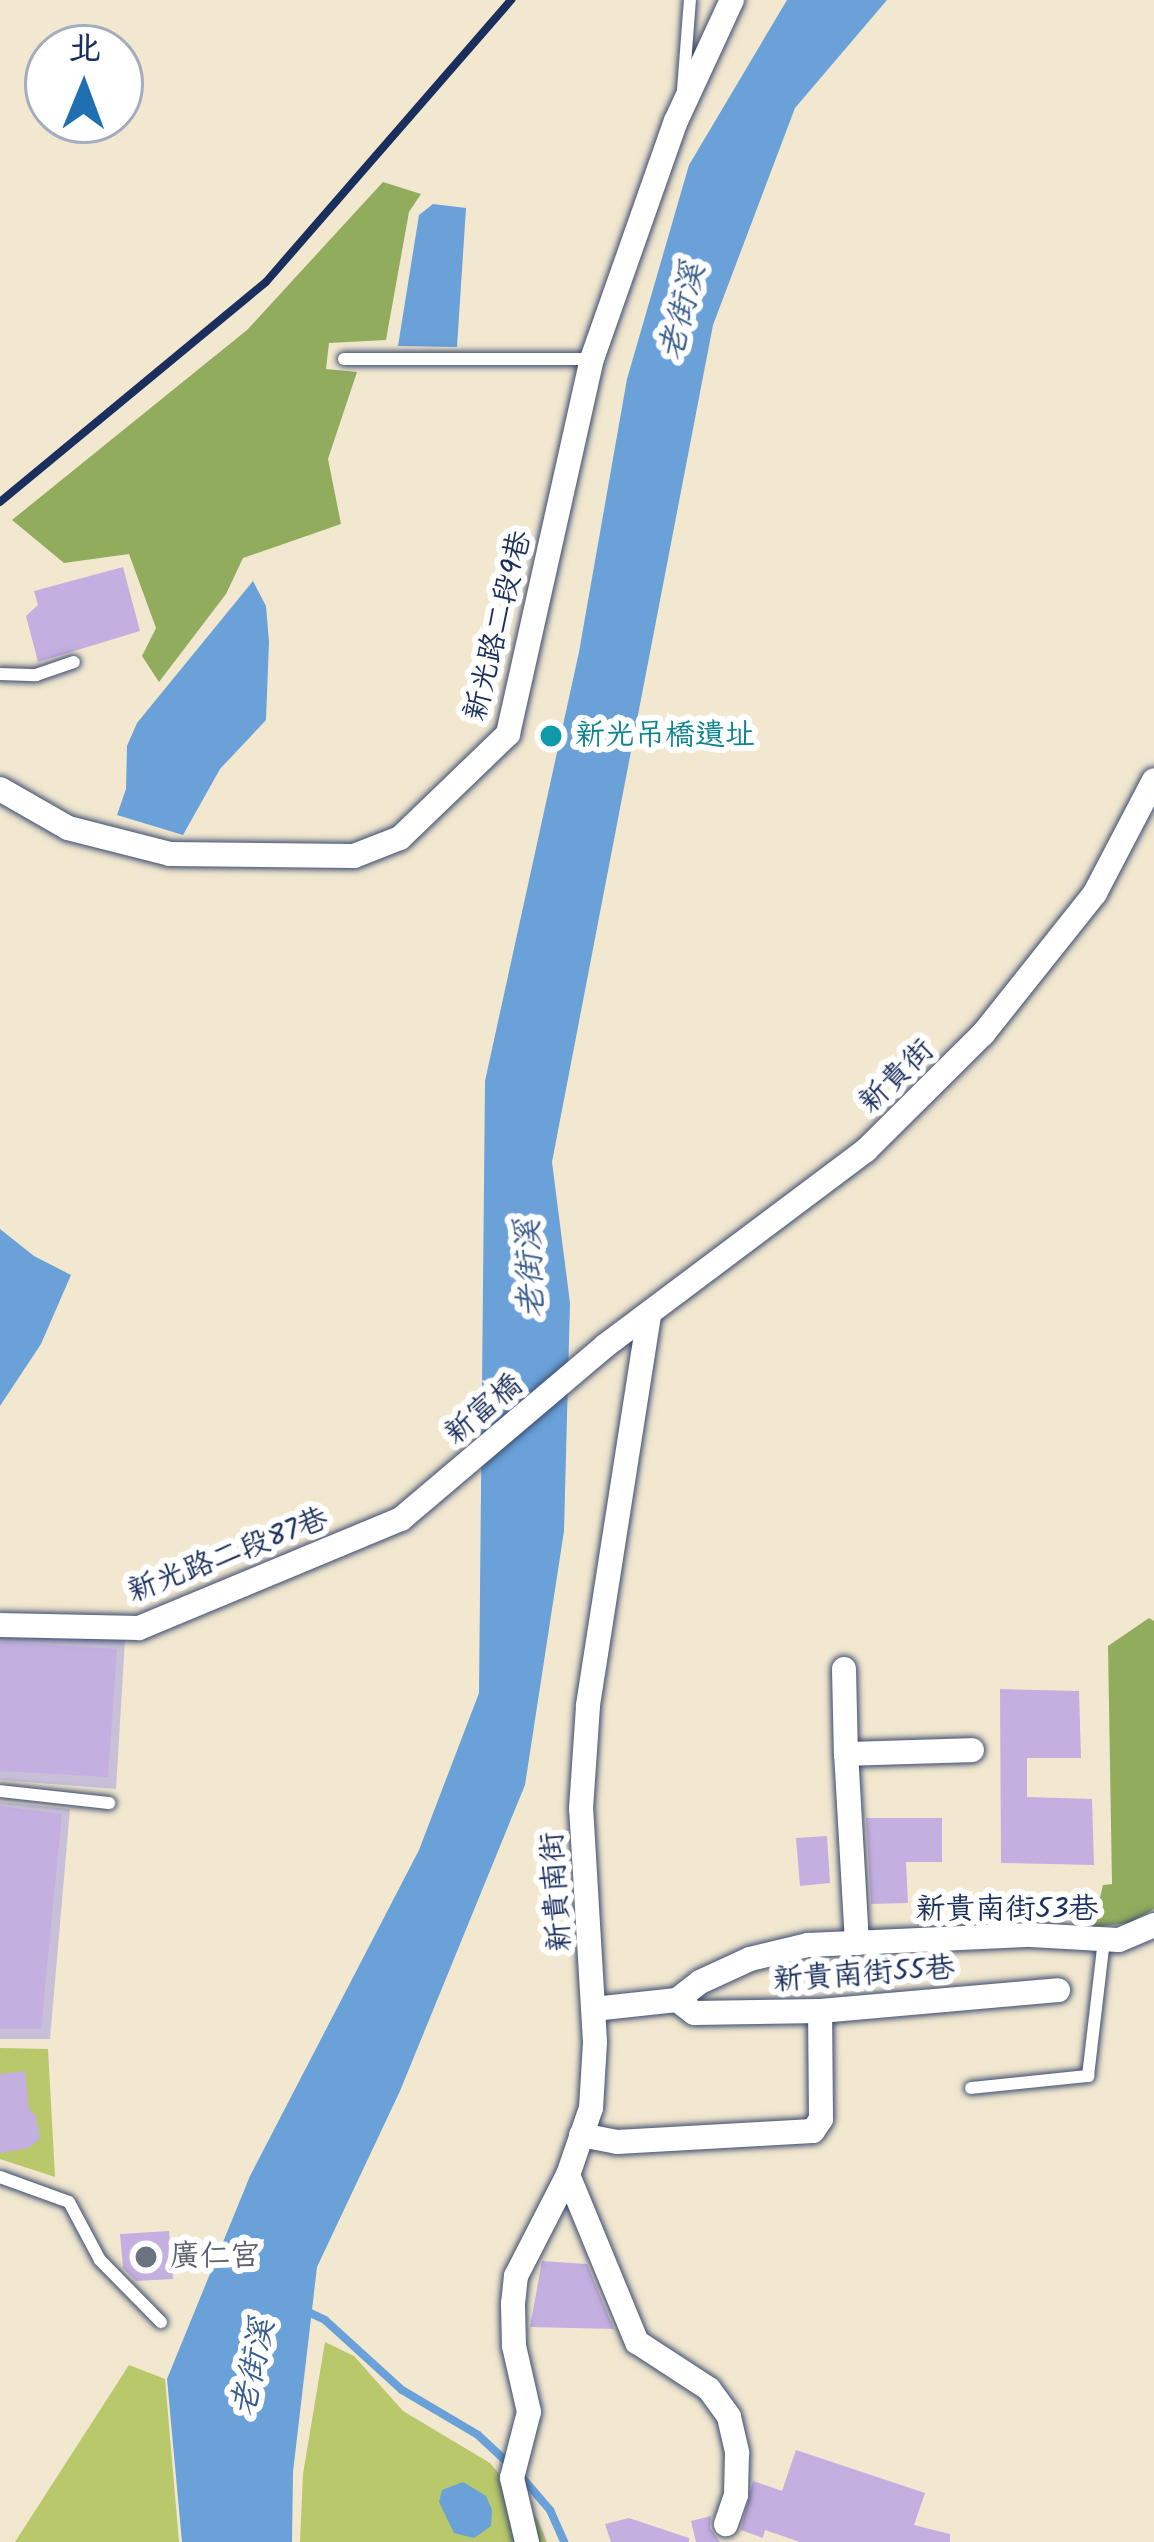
<!DOCTYPE html>
<html>
<head>
<meta charset="utf-8">
<style>
	body { margin:0 }
	#map { position:relative; width:1154px; height:2542px; overflow:hidden; background:#f2e8d0; font-family:Kalam,"LXGW WenKai TC",sans-serif }
	div>[style] { position:absolute }
	.industrial>* { inset:0; background:#c8c0d8 }
	.green>* { inset:0; background:#b8c86a }
	.forest>* { inset:0; background:#92ac5e }
	.water>* { inset:0; background:#69a1d8 }
	.stream>* { height:8px; margin:-4px; padding:0 4px; transform-origin:4px; border-radius:4px; background:#69a1d8 }
	.building>* { inset:0; background:#c4afe1 }
	.roads { filter:drop-shadow(0 0 3px #3b4b6f) drop-shadow(0 0 3px #3b4b6f) }
	.service>* { height:12px; margin:-6px; padding:0 6px; transform-origin:6px; border-radius:6px; background:#fff }
	.minor>* { height:24px; margin:-12px; padding:0 12px; transform-origin:12px; border-radius:12px; background:#fff }
	.rail>* { height:8px; margin:-4px; padding:0 4px; transform-origin:4px; border-radius:4px; background:#1b2f5e }
	.dots>* { width:33px; height:33px; translate:-50% -50%; box-sizing:border-box; border:6px solid #fff; border-radius:50% }
	span { translate:-50% -50%; white-space:nowrap; text-align:center; line-height:1.15; -webkit-text-stroke:12px #fff; paint-order:stroke }
	.street-label { font-size:30px; color:#1b2f5e }
	.culture-label { font-size:30px; color:#0d838f }
	.left { translate:0 -50%; text-align:left }
	.worship-label { font-size:30px; color:#5b616d }
	.water-label { font-size:33px; color:#3a5d8f; font-style:italic }
	.north { position:absolute; left:24px; top:24px; width:120px; height:120px; box-sizing:border-box; background:#fff; border:3px solid #a4acbf; border-radius:50%; rotate:1deg; font-size:33px; font-weight:700; line-height:48px; text-align:center; color:#1b2f5e }
	.north::after { content:''; display:block; margin:auto; width:42px; height:54px; background:#1f6fb2; clip-path:polygon(50% 0,100% 100%,50% 72%,0 100%) }
</style>
</head>
<body>
<div id="map">
	<div class="industrial">
		<i style="clip-path:polygon(0 1635px,125px 1639px,116px 1789px,0 1780px)"></i>
		<i style="clip-path:polygon(0 1802px,70px 1809px,50px 2039px,0 2039px)"></i>
	</div>
	<div class="green">
		<i style="clip-path:polygon(0 2048px,48px 2049px,55px 2177px,0 2159px)"></i>
		<i style="clip-path:polygon(325px 2342px,354px 2356px,403px 2411px,490px 2463px,538px 2520px,547px 2542px,300px 2542px,303px 2474px)"></i>
		<i style="clip-path:polygon(129px 2365px,165px 2379px,179px 2542px,15px 2542px)"></i>
	</div>
	<div class="forest">
		<i style="clip-path:polygon(383px 182px,421px 194px,409px 212px,386px 340px,329px 343px,326px 369px,357px 372px,328px 459px,341px 524px,243px 558px,226px 594px,159px 682px,142px 656px,156px 628px,129px 554px,64px 563px,12px 520px,247px 330px)"></i>
		<i style="clip-path:polygon(1149px 1618px,1154px 1621px,1154px 1909px,1129px 1923px,1093px 1927px,1103px 1885px,1112px 1884px,1108px 1646px)"></i>
	</div>
	<div class="water">
		<i style="clip-path:polygon(787px 0,887px 0,795px 108px,713px 325px,552px 1162px,570px 1303px,564px 1531px,525px 1785px,400px 2091px,317px 2267px,293px 2472px,292px 2542px,182px 2542px,167px 2379px,250px 2176px,419px 1850px,479px 1693px,485px 1081px,579px 652px,627px 379px,689px 165px)"></i>
		<i style="clip-path:polygon(433px 204px,466px 208px,457px 347px,398px 346px,419px 215px)"></i>
		<i style="clip-path:polygon(253px 581px,266px 606px,269px 642px,266px 720px,220px 769px,183px 835px,117px 815px,126px 789px,127px 746px,137px 723px)"></i>
		<i style="clip-path:polygon(0 1229px,34px 1256px,71px 1275px,41px 1344px,0 1406px)"></i>
		<i style="clip-path:polygon(463px 2482px,486px 2496px,492px 2510px,491px 2526px,474px 2538px,454px 2533px,439px 2502px,442px 2490px)"></i>
	</div>
	<div class="stream">
		<i style="left:306px;top:2311px;width:21px;rotate:25deg"></i>
		<i style="left:325px;top:2320px;width:104px;rotate:42.3deg"></i>
		<i style="left:402px;top:2390px;width:88px;rotate:30.6deg"></i>
		<i style="left:478px;top:2435px;width:41px;rotate:43deg"></i>
		<i style="left:519px;top:2474px;width:48px;rotate:49.3deg"></i>
		<i style="left:550px;top:2510px;width:35px;rotate:66deg"></i>
	</div>
	<div class="building">
		<i style="clip-path:polygon(123px 567px,140px 631px,38px 662px,26px 616px,38px 605px,34px 591px)"></i>
		<i style="clip-path:polygon(0 1642px,117px 1649px,108px 1777px,0 1771px)"></i>
		<i style="clip-path:polygon(1000px 1689px,1079px 1691px,1081px 1758px,1027px 1758px,1027px 1797px,1092px 1799px,1094px 1865px,1001px 1863px)"></i>
		<i style="clip-path:polygon(0 1806px,62px 1814px,41px 2029px,0 2029px)"></i>
		<i style="clip-path:polygon(866px 1818px,942px 1818px,942px 1862px,906px 1862px,908px 1903px,871px 1904px)"></i>
		<i style="clip-path:polygon(827px 1836px,830px 1883px,800px 1886px,796px 1838px)"></i>
		<i style="clip-path:polygon(25px 2071px,29px 2109px,36px 2116px,40px 2139px,28px 2148px,0 2153px,0 2074px)"></i>
		<i style="clip-path:polygon(169px 2231px,173px 2279px,136px 2281px,123px 2268px,120px 2234px)"></i>
		<i style="clip-path:polygon(542px 2261px,587px 2264px,614px 2329px,530px 2327px)"></i>
		<i style="clip-path:polygon(796px 2450px,925px 2493px,914px 2525px,950px 2534px,950px 2542px,800px 2542px,765px 2530px,763px 2538px,741px 2530px,753px 2481px,782px 2491px)"></i>
		<i style="clip-path:polygon(711px 2516px,710px 2528px,720px 2542px,696px 2542px,691px 2521px)"></i>
		<i style="clip-path:polygon(629px 2518px,689px 2538px,689px 2542px,611px 2542px,605px 2524px)"></i>
	</div>
	<div class="roads">
		<div class="service">
			<i style="left:683px;top:90px;width:90px;rotate:-85.6deg"></i>
			<i style="left:344px;top:359px;width:247px"></i>
			<i style="left:0;top:674px;width:36px;rotate:2deg"></i>
			<i style="left:36px;top:675px;width:40px;rotate:-18.9deg"></i>
			<i style="left:0;top:1791px;width:110px;rotate:6.3deg"></i>
			<i style="left:971px;top:2088px;width:118px;rotate:-5.9deg"></i>
			<i style="left:1088px;top:2076px;width:137px;rotate:-83.3deg"></i>
			<i style="left:0;top:2177px;width:73px;rotate:19.9deg"></i>
			<i style="left:69px;top:2202px;width:66px;rotate:61.9deg"></i>
			<i style="left:100px;top:2260px;width:87px;rotate:45.5deg"></i>
		</div>
		<div class="minor">
			<i style="left:0;top:789px;width:78px;rotate:29.8deg"></i>
			<i style="left:68px;top:828px;width:105px;rotate:14.3deg"></i>
			<i style="left:170px;top:854px;width:184px;rotate:0.6deg"></i>
			<i style="left:354px;top:856px;width:49px;rotate:-21.4deg"></i>
			<i style="left:400px;top:838px;width:150px;rotate:-43.9deg"></i>
			<i style="left:508px;top:734px;width:384px;rotate:-77.4deg"></i>
			<i style="left:592px;top:359px;width:252px;rotate:-70.6deg"></i>
			<i style="left:676px;top:121px;width:133px;rotate:-65.2deg"></i>
			<i style="left:0;top:1625px;width:139px;rotate:1.2deg"></i>
			<i style="left:139px;top:1628px;width:284px;rotate:-22.6deg"></i>
			<i style="left:401px;top:1519px;width:267px;rotate:-40.3deg"></i>
			<i style="left:605px;top:1346px;width:326px;rotate:-36.9deg"></i>
			<i style="left:866px;top:1150px;width:165px;rotate:-44.8deg"></i>
			<i style="left:983px;top:1034px;width:180px;rotate:-51.5deg"></i>
			<i style="left:1095px;top:893px;width:127px;rotate:-62.4deg"></i>
			<i style="left:844px;top:1669px;width:85px;rotate:88.7deg"></i>
			<i style="left:857px;top:1943px;width:189px;rotate:-93.3deg"></i>
			<i style="left:846px;top:1754px;width:126px;rotate:-1.8deg"></i>
			<i style="left:677px;top:2000px;width:21px;rotate:37deg"></i>
			<i style="left:694px;top:2013px;width:126px;rotate:-0.9deg"></i>
			<i style="left:820px;top:2011px;width:239px;rotate:-5deg"></i>
			<i style="left:594px;top:2009px;width:83px;rotate:-6.2deg"></i>
			<i style="left:677px;top:2000px;width:29px;rotate:-38deg"></i>
			<i style="left:700px;top:1982px;width:55px;rotate:-24.7deg"></i>
			<i style="left:750px;top:1959px;width:60px;rotate:-13.6deg"></i>
			<i style="left:808px;top:1945px;width:223px;rotate:-2.6deg"></i>
			<i style="left:1031px;top:1935px;width:88px;rotate:3.3deg"></i>
			<i style="left:1119px;top:1940px;width:38px;rotate:-23deg"></i>
			<i style="left:581px;top:2135px;width:37px;rotate:11deg"></i>
			<i style="left:617px;top:2142px;width:196px;rotate:-3.2deg"></i>
			<i style="left:813px;top:2131px;width:14px;rotate:-56deg"></i>
			<i style="left:821px;top:2119px;width:108px;rotate:-90.5deg"></i>
			<i style="left:568px;top:2175px;width:181px;rotate:67.6deg"></i>
			<i style="left:637px;top:2342px;width:86px;rotate:33.1deg"></i>
			<i style="left:709px;top:2389px;width:34px;rotate:54deg"></i>
			<i style="left:729px;top:2417px;width:37px;rotate:77deg"></i>
			<i style="left:737px;top:2453px;width:42px;rotate:91.4deg"></i>
			<i style="left:736px;top:2495px;width:31px;rotate:109deg"></i>
			<i style="left:527px;top:2542px;width:66px;rotate:-103.2deg"></i>
			<i style="left:512px;top:2478px;width:68px;rotate:-75.6deg"></i>
			<i style="left:529px;top:2412px;width:68px;rotate:-102.8deg"></i>
			<i style="left:514px;top:2346px;width:42px;rotate:-91.4deg"></i>
			<i style="left:513px;top:2304px;width:28px;rotate:-84deg"></i>
			<i style="left:516px;top:2276px;width:114px;rotate:-62.8deg"></i>
			<i style="left:568px;top:2175px;width:71px;rotate:-71.1deg"></i>
			<i style="left:591px;top:2108px;width:66px;rotate:-86.5deg"></i>
			<i style="left:595px;top:2042px;width:233px;rotate:-93.4deg"></i>
			<i style="left:581px;top:1809px;width:104px;rotate:-86.1deg"></i>
			<i style="left:588px;top:1705px;width:396px;rotate:-81.1deg"></i>
		</div>
	</div>
	<div class="rail">
		<i style="left:0;top:502px;width:345px;rotate:-39.6deg"></i>
		<i style="left:266px;top:282px;width:374px;rotate:-49deg"></i>
	</div>
	<div class="dots">
		<i style="left:551px;top:736px;background:#0f9aa8"></i>
		<i style="left:146px;top:2257px;background:#6b7280"></i>
	</div>
	<div class="street-label">
		<span style="left:499px;top:626px;rotate:-76deg">新光路二段9巷</span>
		<span style="left:897px;top:1077px;rotate:-44deg">新貴街</span>
		<span style="left:484px;top:1410px;rotate:-40deg">新富橋</span>
		<span style="left:228px;top:1556px;rotate:-21deg">新光路二段87巷</span>
		<span style="left:557px;top:1892px;rotate:-94deg">新貴南街</span>
		<span style="left:1007px;top:1910px">新貴南街53巷</span>
		<span style="left:864px;top:1975px;rotate:-4deg">新貴南街55巷</span>
	</div>
	<div class="culture-label">
		<span class="left" style="left:575px;top:736px">新光吊橋遺址</span>
	</div>
	<div class="worship-label">
		<span class="left" style="left:170px;top:2257px">廣仁宮</span>
	</div>
	<div class="water-label">
		<span style="left:684px;top:312px;rotate:-76deg">老街溪</span>
		<span style="left:532px;top:1269px;rotate:-93deg">老街溪</span>
		<span style="left:255px;top:2368px;rotate:-78deg">老街溪</span>
	</div>
	<div class="north">北</div>
</div>
</body>
</html>
